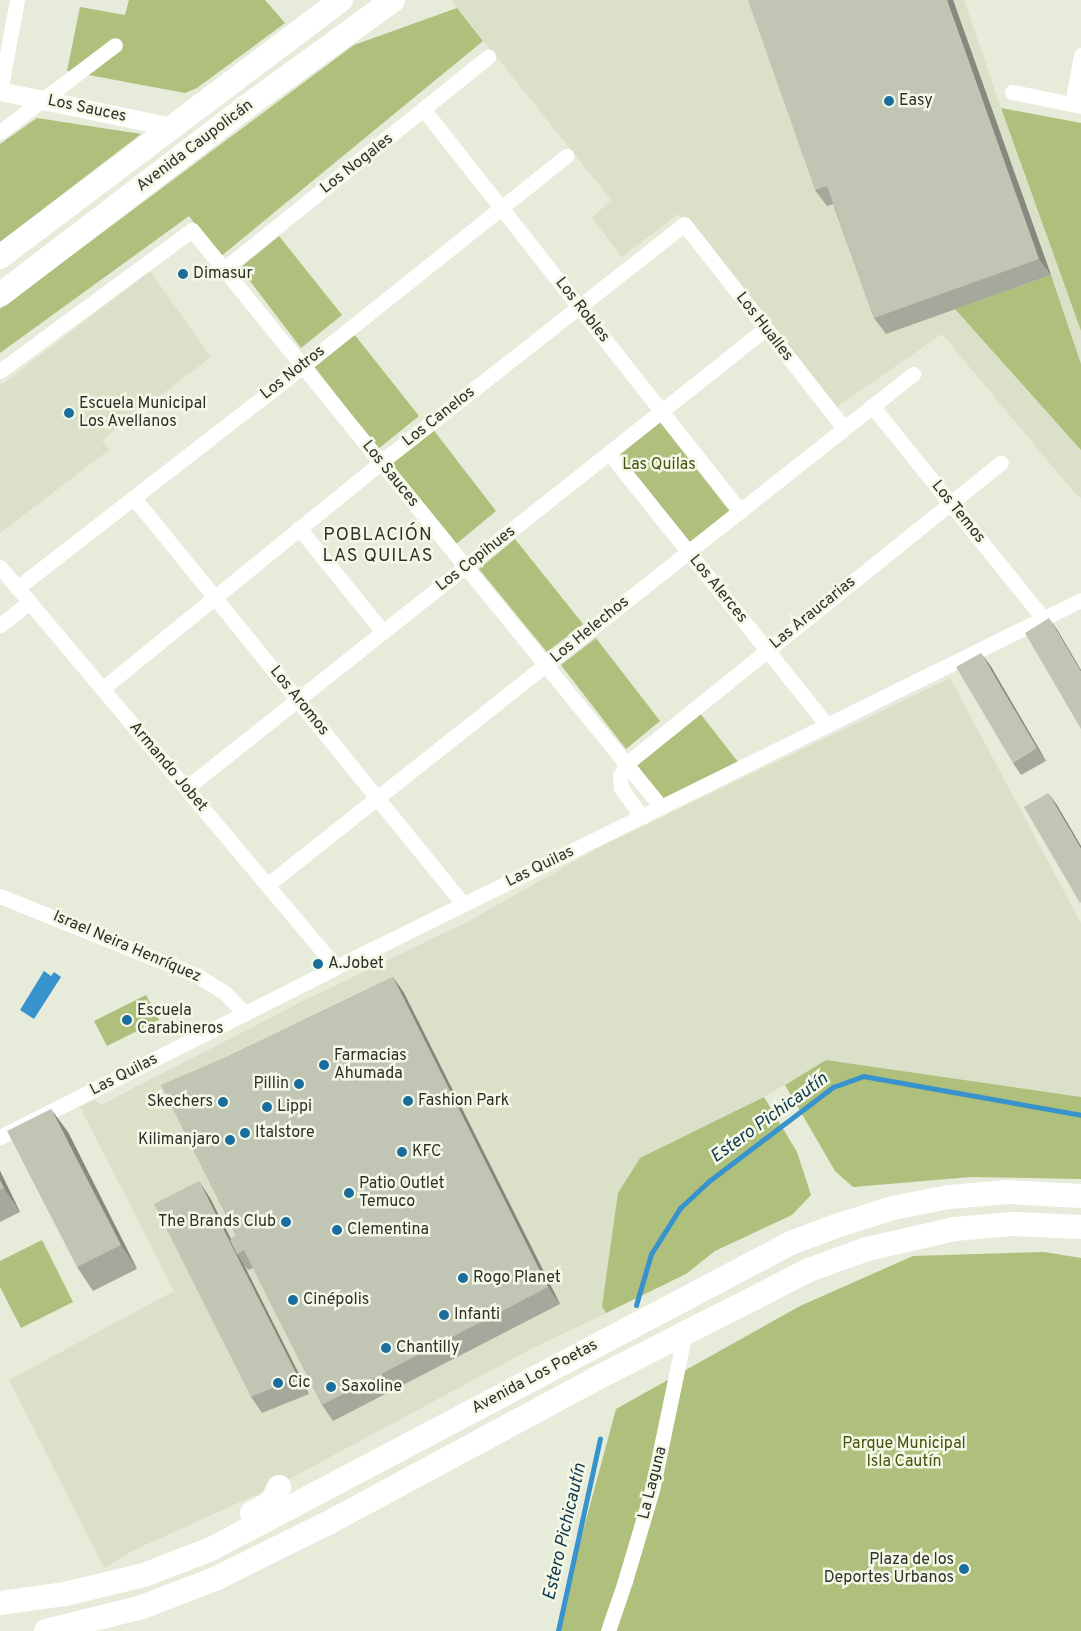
<!DOCTYPE html>
<html>
<head>
<meta charset="utf-8">
<style>
	body { margin:0 }
	#map { position:relative; width:1081px; height:1631px; overflow:hidden; background:#e6ebda; font-family:Overpass,sans-serif }
	div>[style] { position:absolute }
	.built>* { inset:0; background:#dbe1c9 }
	.green>* { inset:0; background:#afbf7c }
	.water>* { inset:0; background:#3893cd }
	.stream>* { height:5px; margin:-2.5px; padding:0 2.5px; transform-origin:2.5px; border-radius:2.5px; background:#3893cd }
	.minor>* { height:15px; margin:-7.5px; padding:0 7.5px; transform-origin:7.5px; border-radius:7.5px; background:#fff }
	.tertiary>* { height:19px; margin:-9.5px; padding:0 9.5px; transform-origin:9.5px; border-radius:9.5px; background:#fff }
	.primary>* { height:24px; margin:-12px; padding:0 12px; transform-origin:12px; border-radius:12px; background:#fff }
	.wall>* { inset:0; background:#a5a99b }
	.shaded-wall>* { inset:0; background:#868a7e }
	.building>* { inset:0; background:#c0c5b4 }
	.dots>* { width:14px; height:14px; translate:-50% -50%; box-sizing:border-box; border:2px solid #f3f8e7; border-radius:50% }
	span { translate:-50% -50%; white-space:nowrap; text-align:center; line-height:1.15; -webkit-text-stroke:5px #f3f8e7; paint-order:stroke }
	.poi-label { font-size:16px; color:#2e3029 }
	.left { translate:0 -50%; text-align:left }
	.right { translate:-100% -50%; text-align:right }
	.street-label { font-size:16px; color:#2e3029 }
	.park-label { font-size:16px; color:#47530e }
	.neighbourhood-label { font-size:18px; color:#2e3029; letter-spacing:1px }
	.water-label { font-size:18px; color:#11374f; font-style:italic }
</style>
</head>
<body>
<div id="map">
	<div class="built">
		<i style="clip-path:polygon(451px 0,964px 0,1001px 108px,1081px 331px,1081px 498px,1072px 490px,942px 334px,834px 409px,678px 214px,622px 257px,592px 218px,611px 200px)"></i>
		<i style="clip-path:polygon(150px 271px,211px 357px,102px 440px,109px 450px,0 533px,0 386px)"></i>
		<i style="clip-path:polygon(950px 678px,1081px 923px,1081px 1097px,826px 1060px,764px 1097px,640px 1158px,618px 1193px,602px 1306px,606px 1313px,529px 1350px,280px 1484px,132px 1551px,104px 1568px,9px 1380px,174px 1291px,80px 1107px,95px 1100px,101px 1105px,303px 1001px,469px 921px,598px 848px)"></i>
	</div>
	<div class="green">
		<i style="clip-path:polygon(129px 0,265px 0,285px 23px,197px 88px,185px 93px,67px 71px,80px 7px,125px 15px)"></i>
		<i style="clip-path:polygon(457px 8px,483px 41px,220px 257px,189px 216px,0 353px,0 309px,354px 45px)"></i>
		<i style="clip-path:polygon(1001px 108px,1081px 123px,1081px 331px)"></i>
		<i style="clip-path:polygon(37px 118px,141px 134px,0 242px,0 144px)"></i>
		<i style="clip-path:polygon(279px 236px,342px 315px,301px 348px,240px 268px)"></i>
		<i style="clip-path:polygon(1051px 275px,1081px 364px,1081px 450px,955px 309px)"></i>
		<i style="clip-path:polygon(354px 334px,419px 416px,378px 449px,314px 366px)"></i>
		<i style="clip-path:polygon(659px 421px,731px 513px,689px 546px,617px 455px)"></i>
		<i style="clip-path:polygon(432px 428px,496px 511px,455px 545px,388px 462px)"></i>
		<i style="clip-path:polygon(515px 539px,583px 624px,547px 652px,479px 569px)"></i>
		<i style="clip-path:polygon(596px 638px,660px 721px,626px 749px,561px 665px)"></i>
		<i style="clip-path:polygon(699px 712px,738px 762px,664px 800px,635px 763px)"></i>
		<i style="clip-path:polygon(146px 995px,159px 1020px,107px 1046px,94px 1021px)"></i>
		<i style="clip-path:polygon(826px 1060px,1081px 1097px,1081px 1179px,971px 1177px,853px 1187px,835px 1171px,785px 1085px)"></i>
		<i style="clip-path:polygon(764px 1097px,797px 1152px,811px 1195px,792px 1215px,715px 1251px,686px 1274px,606px 1313px,602px 1306px,618px 1193px,640px 1158px)"></i>
		<i style="clip-path:polygon(42px 1240px,73px 1302px,21px 1328px,0 1287px,0 1261px)"></i>
		<i style="clip-path:polygon(1044px 1252px,1081px 1258px,1081px 1631px,556px 1631px,616px 1409px,800px 1306px,913px 1256px)"></i>
	</div>
	<div class="water">
		<i style="clip-path:polygon(44px 971px,51px 976px,54px 972px,61px 977px,34px 1019px,20px 1010px)"></i>
	</div>
	<div class="stream">
		<i style="left:636px;top:1305px;width:53px;rotate:-73.6deg"></i>
		<i style="left:651px;top:1254px;width:54px;rotate:-57.8deg"></i>
		<i style="left:680px;top:1208px;width:40px;rotate:-43deg"></i>
		<i style="left:709px;top:1181px;width:156px;rotate:-37.2deg"></i>
		<i style="left:833px;top:1087px;width:32px;rotate:-20deg"></i>
		<i style="left:863px;top:1076px;width:221px;rotate:10.1deg"></i>
		<i style="left:558px;top:1631px;width:197px;rotate:-77.7deg"></i>
	</div>
	<div class="minor">
		<i style="left:0;top:91px;width:93px;rotate:-79.4deg"></i>
		<i style="left:1012px;top:92px;width:70px;rotate:11.5deg"></i>
		<i style="left:1072px;top:104px;width:50px;rotate:-79.6deg"></i>
		<i style="left:424px;top:110px;width:511px;rotate:51.76deg"></i>
		<i style="left:0;top:132px;width:144px;rotate:-37.1deg"></i>
		<i style="left:224px;top:269px;width:339px;rotate:-38.8deg"></i>
		<i style="left:0;top:371px;width:238px;rotate:-36.3deg"></i>
		<i style="left:192px;top:230px;width:744px;rotate:50.89deg"></i>
		<i style="left:872px;top:406px;width:272px;rotate:51.1deg"></i>
		<i style="left:609px;top:453px;width:349px;rotate:51.3deg"></i>
		<i style="left:134px;top:498px;width:523px;rotate:50.98deg"></i>
		<i style="left:299px;top:528px;width:134px;rotate:51.1deg"></i>
		<i style="left:0;top:567px;width:522px;rotate:49.97deg"></i>
		<i style="left:17px;top:588px;width:362px;rotate:-37.8deg"></i>
		<i style="left:303px;top:366px;width:337px;rotate:-38.6deg"></i>
		<i style="left:0;top:625px;width:37px;rotate:-38deg"></i>
		<i style="left:102px;top:689px;width:360px;rotate:-39.1deg"></i>
		<i style="left:381px;top:462px;width:385px;rotate:-38.1deg"></i>
		<i style="left:684px;top:224px;width:259px;rotate:51.9deg"></i>
		<i style="left:186px;top:788px;width:739px;rotate:-38.41deg"></i>
		<i style="left:642px;top:817px;width:36px;rotate:-126deg"></i>
		<i style="left:621px;top:788px;width:12px;rotate:-95deg"></i>
		<i style="left:620px;top:776px;width:13px;rotate:-63deg"></i>
		<i style="left:626px;top:764px;width:481px;rotate:-38.8deg"></i>
		<i style="left:267px;top:885px;width:824px;rotate:-38.34deg"></i>
		<i style="left:0;top:896px;width:214px;rotate:22deg"></i>
		<i style="left:198px;top:976px;width:32px;rotate:32deg"></i>
		<i style="left:225px;top:993px;width:29px;rotate:46deg"></i>
		<i style="left:0;top:1137px;width:377px;rotate:-26.8deg"></i>
		<i style="left:336px;top:967px;width:830px;rotate:-26.23deg"></i>
		<i style="left:608px;top:1631px;width:53px;rotate:-71.2deg"></i>
		<i style="left:625px;top:1581px;width:95px;rotate:-73.5deg"></i>
		<i style="left:652px;top:1490px;width:161px;rotate:-78.2deg"></i>
	</div>
	<div class="tertiary">
		<i style="left:0;top:91px;width:177px;rotate:11.8deg"></i>
	</div>
	<div class="primary">
		<i style="left:0;top:257px;width:427px;rotate:-37deg"></i>
		<i style="left:0;top:295px;width:315px;rotate:-37.4deg"></i>
		<i style="left:250px;top:104px;width:177px;rotate:-36deg"></i>
		<i style="left:252px;top:1513px;width:21px;rotate:-28deg"></i>
		<i style="left:271px;top:1503px;width:18px;rotate:-63deg"></i>
		<i style="left:0;top:1603px;width:66px;rotate:-7.9deg"></i>
		<i style="left:65px;top:1594px;width:81px;rotate:-13.5deg"></i>
		<i style="left:144px;top:1575px;width:72px;rotate:-21.2deg"></i>
		<i style="left:211px;top:1549px;width:656px;rotate:-27.82deg"></i>
		<i style="left:791px;top:1243px;width:51px;rotate:-20.6deg"></i>
		<i style="left:839px;top:1225px;width:57px;rotate:-17.5deg"></i>
		<i style="left:893px;top:1208px;width:57px;rotate:-11.1deg"></i>
		<i style="left:949px;top:1197px;width:59px;rotate:-4.8deg"></i>
		<i style="left:1008px;top:1192px;width:73px;rotate:3.1deg"></i>
		<i style="left:46px;top:1631px;width:99px;rotate:-14deg"></i>
		<i style="left:142px;top:1607px;width:78px;rotate:-21deg"></i>
		<i style="left:215px;top:1579px;width:126px;rotate:-26.4deg"></i>
		<i style="left:328px;top:1523px;width:306px;rotate:-28.3deg"></i>
		<i style="left:597px;top:1378px;width:238px;rotate:-27deg"></i>
		<i style="left:809px;top:1270px;width:62px;rotate:-19.9deg"></i>
		<i style="left:867px;top:1249px;width:90px;rotate:-12.8deg"></i>
		<i style="left:955px;top:1229px;width:58px;rotate:-4.9deg"></i>
		<i style="left:1013px;top:1224px;width:68px;rotate:2.5deg"></i>
	</div>
	<div class="wall">
		<i style="clip-path:polygon(953px 0,1051px 275px,886px 334px,874px 318px,833px 204px,827px 206px,815px 190px)"></i>
		<i style="clip-path:polygon(990px 665px,1046px 761px,1021px 775px,1013px 763px)"></i>
		<i style="clip-path:polygon(393px 977px,404px 993px,560px 1304px,333px 1421px,322px 1405px,253px 1268px,248px 1270px,243px 1263px,309px 1394px,262px 1413px,251px 1397px,210px 1198px,231px 1239px,236px 1236px,233px 1054px)"></i>
		<i style="clip-path:polygon(68px 1132px,137px 1269px,93px 1291px,77px 1267px)"></i>
		<i style="clip-path:polygon(0 1171px,20px 1212px,0 1222px)"></i>
	</div>
	<div class="shaded-wall">
		<i style="clip-path:polygon(947px 0,953px 0,1051px 275px,1039px 259px)"></i>
		<i style="clip-path:polygon(1049px 618px,1058px 631px,1081px 670px,1081px 672px)"></i>
		<i style="clip-path:polygon(981px 653px,990px 665px,1046px 761px,1037px 748px)"></i>
		<i style="clip-path:polygon(1048px 793px,1057px 805px,1081px 846px,1081px 849px)"></i>
		<i style="clip-path:polygon(393px 977px,404px 993px,560px 1304px,548px 1287px)"></i>
		<i style="clip-path:polygon(51px 1109px,68px 1132px,137px 1269px,121px 1245px)"></i>
		<i style="clip-path:polygon(0 1171px,20px 1212px,4px 1188px,0 1180px)"></i>
		<i style="clip-path:polygon(199px 1181px,210px 1198px,238px 1253px,237px 1254px,243px 1263px,309px 1394px,298px 1377px)"></i>
	</div>
	<div class="building">
		<i style="clip-path:polygon(748px 0,947px 0,1039px 259px,874px 318px,827px 186px,815px 190px)"></i>
		<i style="clip-path:polygon(1049px 618px,1081px 672px,1081px 729px,1025px 633px)"></i>
		<i style="clip-path:polygon(981px 653px,1037px 748px,1013px 763px,956px 667px)"></i>
		<i style="clip-path:polygon(1048px 793px,1081px 849px,1081px 902px,1080px 903px,1024px 807px)"></i>
		<i style="clip-path:polygon(393px 977px,548px 1287px,322px 1405px,244px 1250px,237px 1254px,230px 1240px,236px 1236px,161px 1085px,233px 1054px)"></i>
		<i style="clip-path:polygon(51px 1109px,121px 1245px,77px 1267px,7px 1131px)"></i>
		<i style="clip-path:polygon(0 1180px,4px 1188px,0 1190px)"></i>
		<i style="clip-path:polygon(199px 1181px,298px 1377px,251px 1397px,154px 1204px)"></i>
	</div>
	<div class="dots">
		<i style="left:889px;top:101px;background:#1b6d9e"></i>
		<i style="left:183px;top:274px;background:#1b6d9e"></i>
		<i style="left:69px;top:413px;background:#1b6d9e"></i>
		<i style="left:318px;top:964px;background:#1b6d9e"></i>
		<i style="left:127px;top:1020px;background:#1b6d9e"></i>
		<i style="left:324px;top:1065px;background:#1b6d9e"></i>
		<i style="left:299px;top:1084px;background:#1b6d9e"></i>
		<i style="left:408px;top:1101px;background:#1b6d9e"></i>
		<i style="left:223px;top:1102px;background:#1b6d9e"></i>
		<i style="left:267px;top:1107px;background:#1b6d9e"></i>
		<i style="left:245px;top:1133px;background:#1b6d9e"></i>
		<i style="left:230px;top:1140px;background:#1b6d9e"></i>
		<i style="left:402px;top:1152px;background:#1b6d9e"></i>
		<i style="left:349px;top:1193px;background:#1b6d9e"></i>
		<i style="left:286px;top:1222px;background:#1b6d9e"></i>
		<i style="left:337px;top:1230px;background:#1b6d9e"></i>
		<i style="left:463px;top:1278px;background:#1b6d9e"></i>
		<i style="left:293px;top:1300px;background:#1b6d9e"></i>
		<i style="left:444px;top:1315px;background:#1b6d9e"></i>
		<i style="left:386px;top:1348px;background:#1b6d9e"></i>
		<i style="left:278px;top:1383px;background:#1b6d9e"></i>
		<i style="left:331px;top:1387px;background:#1b6d9e"></i>
		<i style="left:964px;top:1569px;background:#1b6d9e"></i>
	</div>
	<div class="poi-label">
		<span class="left" style="left:899px;top:101px">Easy</span>
		<span class="left" style="left:193px;top:274px">Dimasur</span>
		<span class="left" style="left:79px;top:413px">Escuela Municipal<br>Los Avellanos</span>
		<span class="left" style="left:328px;top:964px">A.Jobet</span>
		<span class="left" style="left:137px;top:1020px">Escuela<br>Carabineros</span>
		<span class="left" style="left:334px;top:1065px">Farmacias<br>Ahumada</span>
		<span class="right" style="left:289px;top:1084px">Pillin</span>
		<span class="left" style="left:418px;top:1101px">Fashion Park</span>
		<span class="right" style="left:213px;top:1102px">Skechers</span>
		<span class="left" style="left:277px;top:1107px">Lippi</span>
		<span class="left" style="left:255px;top:1133px">Italstore</span>
		<span class="right" style="left:220px;top:1140px">Kilimanjaro</span>
		<span class="left" style="left:412px;top:1152px">KFC</span>
		<span class="left" style="left:359px;top:1193px">Patio Outlet<br>Temuco</span>
		<span class="right" style="left:276px;top:1222px">The Brands Club</span>
		<span class="left" style="left:347px;top:1230px">Clementina</span>
		<span class="left" style="left:473px;top:1278px">Rogo Planet</span>
		<span class="left" style="left:303px;top:1300px">Cinépolis</span>
		<span class="left" style="left:454px;top:1315px">Infanti</span>
		<span class="left" style="left:396px;top:1348px">Chantilly</span>
		<span class="left" style="left:288px;top:1383px">Cic</span>
		<span class="left" style="left:341px;top:1387px">Saxoline</span>
		<span class="right" style="left:954px;top:1569px">Plaza de los<br>Deportes Urbanos</span>
	</div>
	<div class="street-label">
		<span style="left:87px;top:109px;rotate:12deg">Los Sauces</span>
		<span style="left:195px;top:146px;rotate:-37deg">Avenida Caupolicán</span>
		<span style="left:357px;top:164px;rotate:-38deg">Los Nogales</span>
		<span style="left:582px;top:310px;rotate:52deg">Los Robles</span>
		<span style="left:764px;top:327px;rotate:52deg">Los Hualles</span>
		<span style="left:293px;top:373px;rotate:-38deg">Los Notros</span>
		<span style="left:439px;top:417px;rotate:-38deg">Los Canelos</span>
		<span style="left:390px;top:474px;rotate:51deg">Los Sauces</span>
		<span style="left:958px;top:512px;rotate:51deg">Los Temos</span>
		<span style="left:476px;top:559px;rotate:-38deg">Los Copihues</span>
		<span style="left:718px;top:589px;rotate:51deg">Los Alerces</span>
		<span style="left:813px;top:613px;rotate:-39deg">Las Araucarias</span>
		<span style="left:590px;top:630px;rotate:-39deg">Los Helechos</span>
		<span style="left:299px;top:701px;rotate:51deg">Los Aromos</span>
		<span style="left:168px;top:767px;rotate:50deg">Armando Jobet</span>
		<span style="left:540px;top:867px;rotate:-26deg">Las Quilas</span>
		<span style="left:127px;top:947px;rotate:23deg">Israel Neira Henríquez</span>
		<span style="left:124px;top:1075px;rotate:-27deg">Las Quilas</span>
		<span style="left:535px;top:1377px;rotate:-28deg">Avenida Los Poetas</span>
		<span style="left:653px;top:1483px;rotate:-76deg">La Laguna</span>
	</div>
	<div class="park-label">
		<span style="left:659px;top:465px">Las Quilas</span>
		<span style="left:904px;top:1453px">Parque Municipal<br>Isla Cautín</span>
	</div>
	<div class="neighbourhood-label">
		<span style="left:378px;top:547px">POBLACIÓN<br>LAS QUILAS</span>
	</div>
	<div class="water-label">
		<span style="left:770px;top:1119px;rotate:-36deg">Estero Pichicautín</span>
		<span style="left:566px;top:1532px;rotate:-77deg">Estero Pichicautín</span>
	</div>
</div>
</body>
</html>
